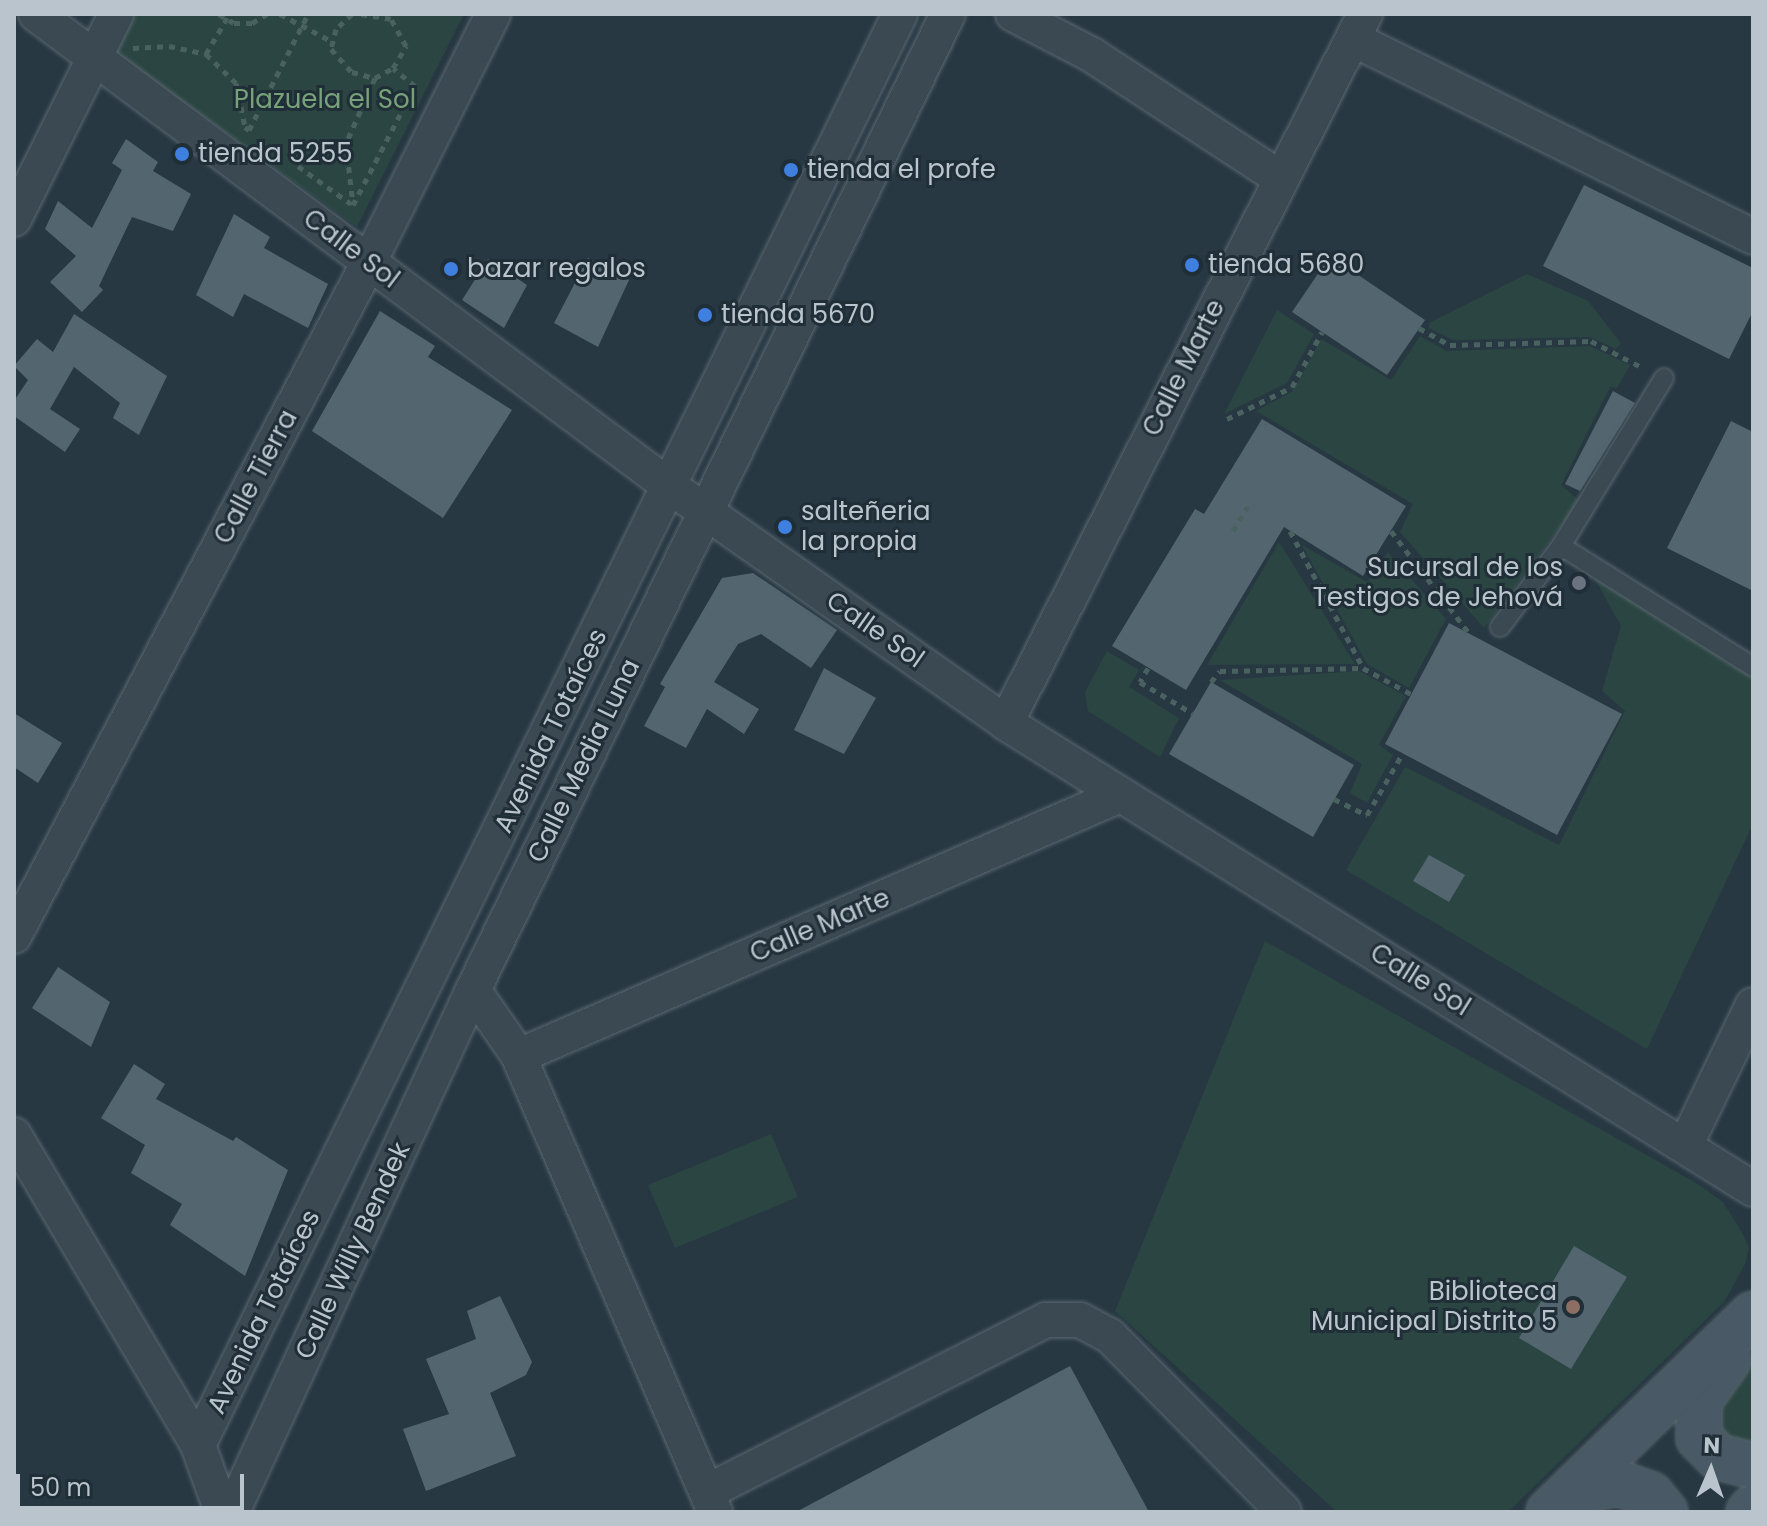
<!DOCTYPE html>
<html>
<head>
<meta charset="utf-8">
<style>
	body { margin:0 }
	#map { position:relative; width:1767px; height:1526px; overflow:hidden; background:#273842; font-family:Poppins,sans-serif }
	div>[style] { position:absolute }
	.green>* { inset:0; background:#2a4542 }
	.building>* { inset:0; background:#53656f }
	.path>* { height:5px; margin-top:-2.5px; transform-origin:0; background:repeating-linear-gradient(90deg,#49615f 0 6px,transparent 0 12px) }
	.roads { filter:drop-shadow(0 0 2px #5a676f) drop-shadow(0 0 2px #5a676f) }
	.lane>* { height:18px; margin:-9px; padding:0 9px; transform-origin:9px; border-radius:9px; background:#3b4952 }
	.street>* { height:34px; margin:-17px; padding:0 17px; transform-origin:17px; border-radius:17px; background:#3b4952 }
	.secondary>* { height:44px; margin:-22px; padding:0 22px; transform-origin:22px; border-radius:22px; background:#495965 }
	.dots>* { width:22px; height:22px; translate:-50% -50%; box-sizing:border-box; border:4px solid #202f37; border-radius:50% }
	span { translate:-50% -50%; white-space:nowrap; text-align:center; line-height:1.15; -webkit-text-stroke:6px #202f37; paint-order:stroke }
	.park-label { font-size:26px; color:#77a178 }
	.poi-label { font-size:26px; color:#b9c4cc }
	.left { translate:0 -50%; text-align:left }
	.right { translate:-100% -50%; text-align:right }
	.street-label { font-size:26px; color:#b9c4cc }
	.frame { position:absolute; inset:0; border:16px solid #b9c4cc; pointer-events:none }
	.north { position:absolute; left:1671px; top:1430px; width:80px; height:80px; -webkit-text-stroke:6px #202f37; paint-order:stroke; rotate:2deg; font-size:22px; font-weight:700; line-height:32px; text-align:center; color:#b9c4cc }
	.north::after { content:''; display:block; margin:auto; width:28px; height:36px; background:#b9c4cc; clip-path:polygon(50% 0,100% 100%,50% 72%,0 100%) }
	.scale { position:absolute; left:16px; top:1474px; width:228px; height:36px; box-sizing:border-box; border:4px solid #b9c4cc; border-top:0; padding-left:10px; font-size:24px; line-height:28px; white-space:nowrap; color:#b9c4cc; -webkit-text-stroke:6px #202f37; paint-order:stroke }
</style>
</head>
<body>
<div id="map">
	<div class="green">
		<i style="clip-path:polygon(123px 14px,464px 14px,357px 227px,106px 46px)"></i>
		<i style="clip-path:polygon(1527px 274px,1588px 301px,1621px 343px,1616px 349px,1590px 337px,1453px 340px,1429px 328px,1429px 323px)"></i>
		<i style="clip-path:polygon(1277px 310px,1314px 334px,1287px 383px,1224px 414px)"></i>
		<i style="clip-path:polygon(1420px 336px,1447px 351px,1590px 346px,1630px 365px,1617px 388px,1610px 387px,1561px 485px,1580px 501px,1484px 628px,1400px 532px,1413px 504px,1256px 411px,1293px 391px,1321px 339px,1391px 380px)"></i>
		<i style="clip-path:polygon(1279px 542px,1355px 664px,1207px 665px)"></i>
		<i style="clip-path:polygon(1302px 545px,1367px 582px,1388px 552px,1446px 619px,1409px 688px,1367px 664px)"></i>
		<i style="clip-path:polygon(1590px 570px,1753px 672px,1753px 824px,1647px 1049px,1346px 870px,1405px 767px,1559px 845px,1625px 711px,1602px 691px,1621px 626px)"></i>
		<i style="clip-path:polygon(1107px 651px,1139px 670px,1129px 687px,1179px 718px,1160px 757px,1088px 711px,1085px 692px)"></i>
		<i style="clip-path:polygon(1359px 671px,1406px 696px,1379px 745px,1393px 755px,1367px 803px,1350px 793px,1362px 764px,1220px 680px)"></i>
		<i style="clip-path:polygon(1265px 941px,1698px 1184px,1723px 1202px,1743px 1234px,1749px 1248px,1745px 1264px,1724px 1302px,1508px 1512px,1337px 1512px,1115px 1311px)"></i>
		<i style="clip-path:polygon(771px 1134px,798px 1197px,675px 1248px,648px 1185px)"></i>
		<i style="clip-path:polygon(1753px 1360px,1753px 1446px,1737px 1444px,1717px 1431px,1716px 1396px)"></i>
	</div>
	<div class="building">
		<i style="clip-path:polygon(126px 139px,158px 162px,153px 171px,191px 194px,173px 231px,132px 217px,99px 286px,103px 290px,82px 312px,50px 282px,76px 256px,45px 229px,58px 201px,92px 228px,122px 170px,112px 163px)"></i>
		<i style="clip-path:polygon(1584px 185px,1753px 268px,1753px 311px,1729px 359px,1543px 266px)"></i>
		<i style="clip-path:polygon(234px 214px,270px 237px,264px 248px,328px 284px,308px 328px,244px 294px,233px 317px,196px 295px)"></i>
		<i style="clip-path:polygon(1330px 256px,1425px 320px,1387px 375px,1292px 312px)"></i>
		<i style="clip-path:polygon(588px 258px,629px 280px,598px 347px,554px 323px)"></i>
		<i style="clip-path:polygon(488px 259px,527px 285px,504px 328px,462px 300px)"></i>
		<i style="clip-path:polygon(380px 311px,435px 346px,428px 357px,512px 410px,443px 518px,312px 431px)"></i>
		<i style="clip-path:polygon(74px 314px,167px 376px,139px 435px,113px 418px,120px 403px,74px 367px,50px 409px,80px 429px,65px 452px,14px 416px,14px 401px,28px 380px,14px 366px,37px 339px,53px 352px)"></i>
		<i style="clip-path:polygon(1613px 391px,1635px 403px,1580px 491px,1565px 484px)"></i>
		<i style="clip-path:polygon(1262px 419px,1406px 506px,1363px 576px,1284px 527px,1186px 690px,1112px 646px,1195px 509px,1204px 514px)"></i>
		<i style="clip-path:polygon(1731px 421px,1753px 432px,1753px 591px,1667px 548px)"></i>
		<i style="clip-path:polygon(753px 573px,837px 630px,811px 668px,761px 634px,738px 644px,714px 682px,759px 709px,744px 734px,707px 709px,686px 748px,644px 726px,665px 687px,660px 684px,722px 578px)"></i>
		<i style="clip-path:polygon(1449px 623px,1622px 714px,1557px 835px,1385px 744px)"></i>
		<i style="clip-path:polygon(824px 668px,876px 698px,844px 754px,794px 730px)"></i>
		<i style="clip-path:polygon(1211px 682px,1354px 765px,1313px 837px,1169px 754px)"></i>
		<i style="clip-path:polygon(14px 713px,62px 743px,38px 783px,14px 767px)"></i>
		<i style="clip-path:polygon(1429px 855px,1465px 875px,1449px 902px,1413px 881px)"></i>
		<i style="clip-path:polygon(58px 967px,110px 1002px,91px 1047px,32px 1008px)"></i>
		<i style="clip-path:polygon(134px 1064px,165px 1084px,156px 1099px,233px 1141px,236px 1137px,288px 1170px,245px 1276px,170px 1225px,182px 1204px,131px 1173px,145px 1145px,101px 1118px)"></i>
		<i style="clip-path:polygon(1574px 1246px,1627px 1277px,1571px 1369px,1519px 1338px)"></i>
		<i style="clip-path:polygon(500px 1296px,532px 1362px,526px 1375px,490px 1393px,516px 1456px,426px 1491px,403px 1429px,449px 1414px,426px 1359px,476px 1339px,467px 1311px)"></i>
		<i style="clip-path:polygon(1070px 1366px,1149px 1512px,796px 1512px)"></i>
	</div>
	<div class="path">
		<i style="left:219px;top:14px;width:17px;rotate:31deg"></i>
		<i style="left:234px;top:23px;width:18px"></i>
		<i style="left:252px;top:23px;width:17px;rotate:-31deg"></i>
		<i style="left:280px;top:14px;width:60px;rotate:27.8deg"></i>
		<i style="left:352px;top:14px;width:22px;rotate:137deg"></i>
		<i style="left:336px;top:29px;width:21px;rotate:104deg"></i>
		<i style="left:331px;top:49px;width:31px;rotate:48deg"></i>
		<i style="left:352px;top:72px;width:24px;rotate:15deg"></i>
		<i style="left:375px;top:78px;width:21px;rotate:-29deg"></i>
		<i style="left:393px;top:68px;width:26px;rotate:-59deg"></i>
		<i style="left:406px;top:46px;width:31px;rotate:-119deg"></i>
		<i style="left:361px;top:14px;width:30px;rotate:9deg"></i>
		<i style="left:133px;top:48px;width:36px;rotate:-3deg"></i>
		<i style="left:169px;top:46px;width:38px;rotate:12deg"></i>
		<i style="left:206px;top:54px;width:42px;rotate:-59.7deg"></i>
		<i style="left:206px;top:54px;width:42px;rotate:44deg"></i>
		<i style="left:236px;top:83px;width:45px;rotate:78.4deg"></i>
		<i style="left:375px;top:78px;width:71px;rotate:114deg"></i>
		<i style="left:346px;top:143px;width:62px;rotate:83.6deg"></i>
		<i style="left:353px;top:205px;width:134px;rotate:-62.5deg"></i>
		<i style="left:415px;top:86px;width:28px;rotate:-141deg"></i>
		<i style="left:245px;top:127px;width:5px;rotate:37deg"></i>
		<i style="left:249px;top:130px;width:130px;rotate:-63deg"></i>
		<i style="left:298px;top:166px;width:65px;rotate:35.6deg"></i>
		<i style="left:1419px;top:328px;width:35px;rotate:29deg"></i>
		<i style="left:1450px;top:345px;width:141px;rotate:-1.6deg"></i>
		<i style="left:1591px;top:341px;width:59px;rotate:27.4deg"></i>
		<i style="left:1227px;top:419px;width:72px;rotate:-26.2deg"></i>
		<i style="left:1292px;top:387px;width:63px;rotate:-61.4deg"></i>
		<i style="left:1233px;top:531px;width:29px;rotate:-59deg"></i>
		<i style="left:1290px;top:531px;width:155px;rotate:61.9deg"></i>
		<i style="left:1363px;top:668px;width:55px;rotate:28.4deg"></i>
		<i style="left:1391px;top:531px;width:128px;rotate:52.6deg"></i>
		<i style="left:1148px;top:668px;width:16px;rotate:120deg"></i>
		<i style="left:1140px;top:682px;width:61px;rotate:30.8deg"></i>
		<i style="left:1211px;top:682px;width:14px;rotate:-51deg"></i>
		<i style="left:1220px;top:671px;width:143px;rotate:-1.2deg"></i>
		<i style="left:1334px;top:799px;width:37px;rotate:26deg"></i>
		<i style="left:1367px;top:815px;width:72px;rotate:-59.9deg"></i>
	</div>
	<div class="roads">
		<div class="lane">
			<i style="left:1561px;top:546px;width:227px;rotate:32.2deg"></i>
			<i style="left:1500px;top:627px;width:101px;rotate:-53deg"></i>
			<i style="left:1561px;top:546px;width:197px;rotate:-58.5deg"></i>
		</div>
		<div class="street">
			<i style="left:36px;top:14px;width:793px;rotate:36.7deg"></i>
			<i style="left:672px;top:488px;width:408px;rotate:35.1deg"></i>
			<i style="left:1006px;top:723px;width:880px;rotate:31.96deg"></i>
			<i style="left:1013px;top:14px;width:89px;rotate:27.4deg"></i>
			<i style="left:1092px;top:55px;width:225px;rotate:33.2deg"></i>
			<i style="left:1353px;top:39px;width:446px;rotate:26.3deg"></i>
			<i style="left:14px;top:219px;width:229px;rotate:-63.5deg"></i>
			<i style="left:1006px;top:723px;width:795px;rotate:-63.14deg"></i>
			<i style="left:14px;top:936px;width:762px;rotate:-62.22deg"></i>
			<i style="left:369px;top:262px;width:277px;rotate:-63.4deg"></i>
			<i style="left:519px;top:1056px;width:655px;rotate:-23.47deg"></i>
			<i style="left:14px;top:1135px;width:360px;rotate:59.3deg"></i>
			<i style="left:198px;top:1445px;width:71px;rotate:70.3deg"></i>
			<i style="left:1686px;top:1144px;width:154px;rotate:-64.3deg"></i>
			<i style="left:198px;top:1445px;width:1594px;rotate:-63.87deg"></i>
			<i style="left:707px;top:1492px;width:380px;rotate:-26.9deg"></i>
			<i style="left:1046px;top:1320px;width:34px"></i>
			<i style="left:1080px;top:1320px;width:34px;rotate:28deg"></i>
			<i style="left:1110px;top:1336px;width:247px;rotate:45.3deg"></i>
			<i style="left:232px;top:1512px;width:575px;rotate:-65.22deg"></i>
			<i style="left:715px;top:1512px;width:496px;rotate:-113.3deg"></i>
			<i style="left:519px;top:1056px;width:80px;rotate:-124.9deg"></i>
			<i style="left:473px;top:990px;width:1085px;rotate:-64.05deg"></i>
		</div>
		<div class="secondary">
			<i style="left:1728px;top:1360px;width:50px;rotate:125.3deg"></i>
			<i style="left:1699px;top:1401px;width:37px;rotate:90deg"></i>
			<i style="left:1699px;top:1438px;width:27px;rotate:45deg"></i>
			<i style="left:1718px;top:1457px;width:36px;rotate:14deg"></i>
			<i style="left:1568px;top:1494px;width:51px;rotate:-12.4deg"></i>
			<i style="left:1618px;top:1483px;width:35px;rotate:20deg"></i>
			<i style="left:1651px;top:1495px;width:22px;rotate:51deg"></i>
			<i style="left:1549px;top:1512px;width:284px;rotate:-44.1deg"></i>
			<i style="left:1749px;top:1512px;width:6px;rotate:-45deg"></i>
		</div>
	</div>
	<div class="dots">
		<i style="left:182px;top:154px;background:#3f7fe0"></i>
		<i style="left:791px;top:170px;background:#3f7fe0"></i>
		<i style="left:1192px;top:265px;background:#3f7fe0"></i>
		<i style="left:451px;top:269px;background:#3f7fe0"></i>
		<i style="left:705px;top:315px;background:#3f7fe0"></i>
		<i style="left:785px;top:527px;background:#3f7fe0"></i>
		<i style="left:1579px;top:583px;background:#6b7280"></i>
		<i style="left:1573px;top:1307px;background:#8d6e63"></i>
	</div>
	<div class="park-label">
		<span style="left:325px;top:100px">Plazuela el Sol</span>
	</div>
	<div class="poi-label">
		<span class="left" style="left:198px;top:154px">tienda 5255</span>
		<span class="left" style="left:807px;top:170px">tienda el profe</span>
		<span class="left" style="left:1208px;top:265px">tienda 5680</span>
		<span class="left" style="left:467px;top:269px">bazar regalos</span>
		<span class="left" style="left:721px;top:315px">tienda 5670</span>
		<span class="left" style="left:801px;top:527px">salteñeria<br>la propia</span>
		<span class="right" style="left:1563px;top:583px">Sucursal de los<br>Testigos de Jehová</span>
		<span class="right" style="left:1557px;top:1307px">Biblioteca<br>Municipal Distrito 5</span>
	</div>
	<div class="street-label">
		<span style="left:351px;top:249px;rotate:37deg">Calle Sol</span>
		<span style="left:1184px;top:368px;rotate:-63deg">Calle Marte</span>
		<span style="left:256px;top:477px;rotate:-62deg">Calle Tierra</span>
		<span style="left:875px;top:630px;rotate:35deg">Calle Sol</span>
		<span style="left:551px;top:731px;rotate:-64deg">Avenida Totaíces</span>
		<span style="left:584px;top:761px;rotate:-64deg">Calle Media Luna</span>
		<span style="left:820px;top:926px;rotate:-23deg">Calle Marte</span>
		<span style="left:1420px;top:980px;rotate:32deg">Calle Sol</span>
		<span style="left:353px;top:1251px;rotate:-65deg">Calle Willy Bendek</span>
		<span style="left:264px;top:1312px;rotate:-64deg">Avenida Totaíces</span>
	</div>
	<div class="frame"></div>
	<div class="north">N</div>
	<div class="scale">50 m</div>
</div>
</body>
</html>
